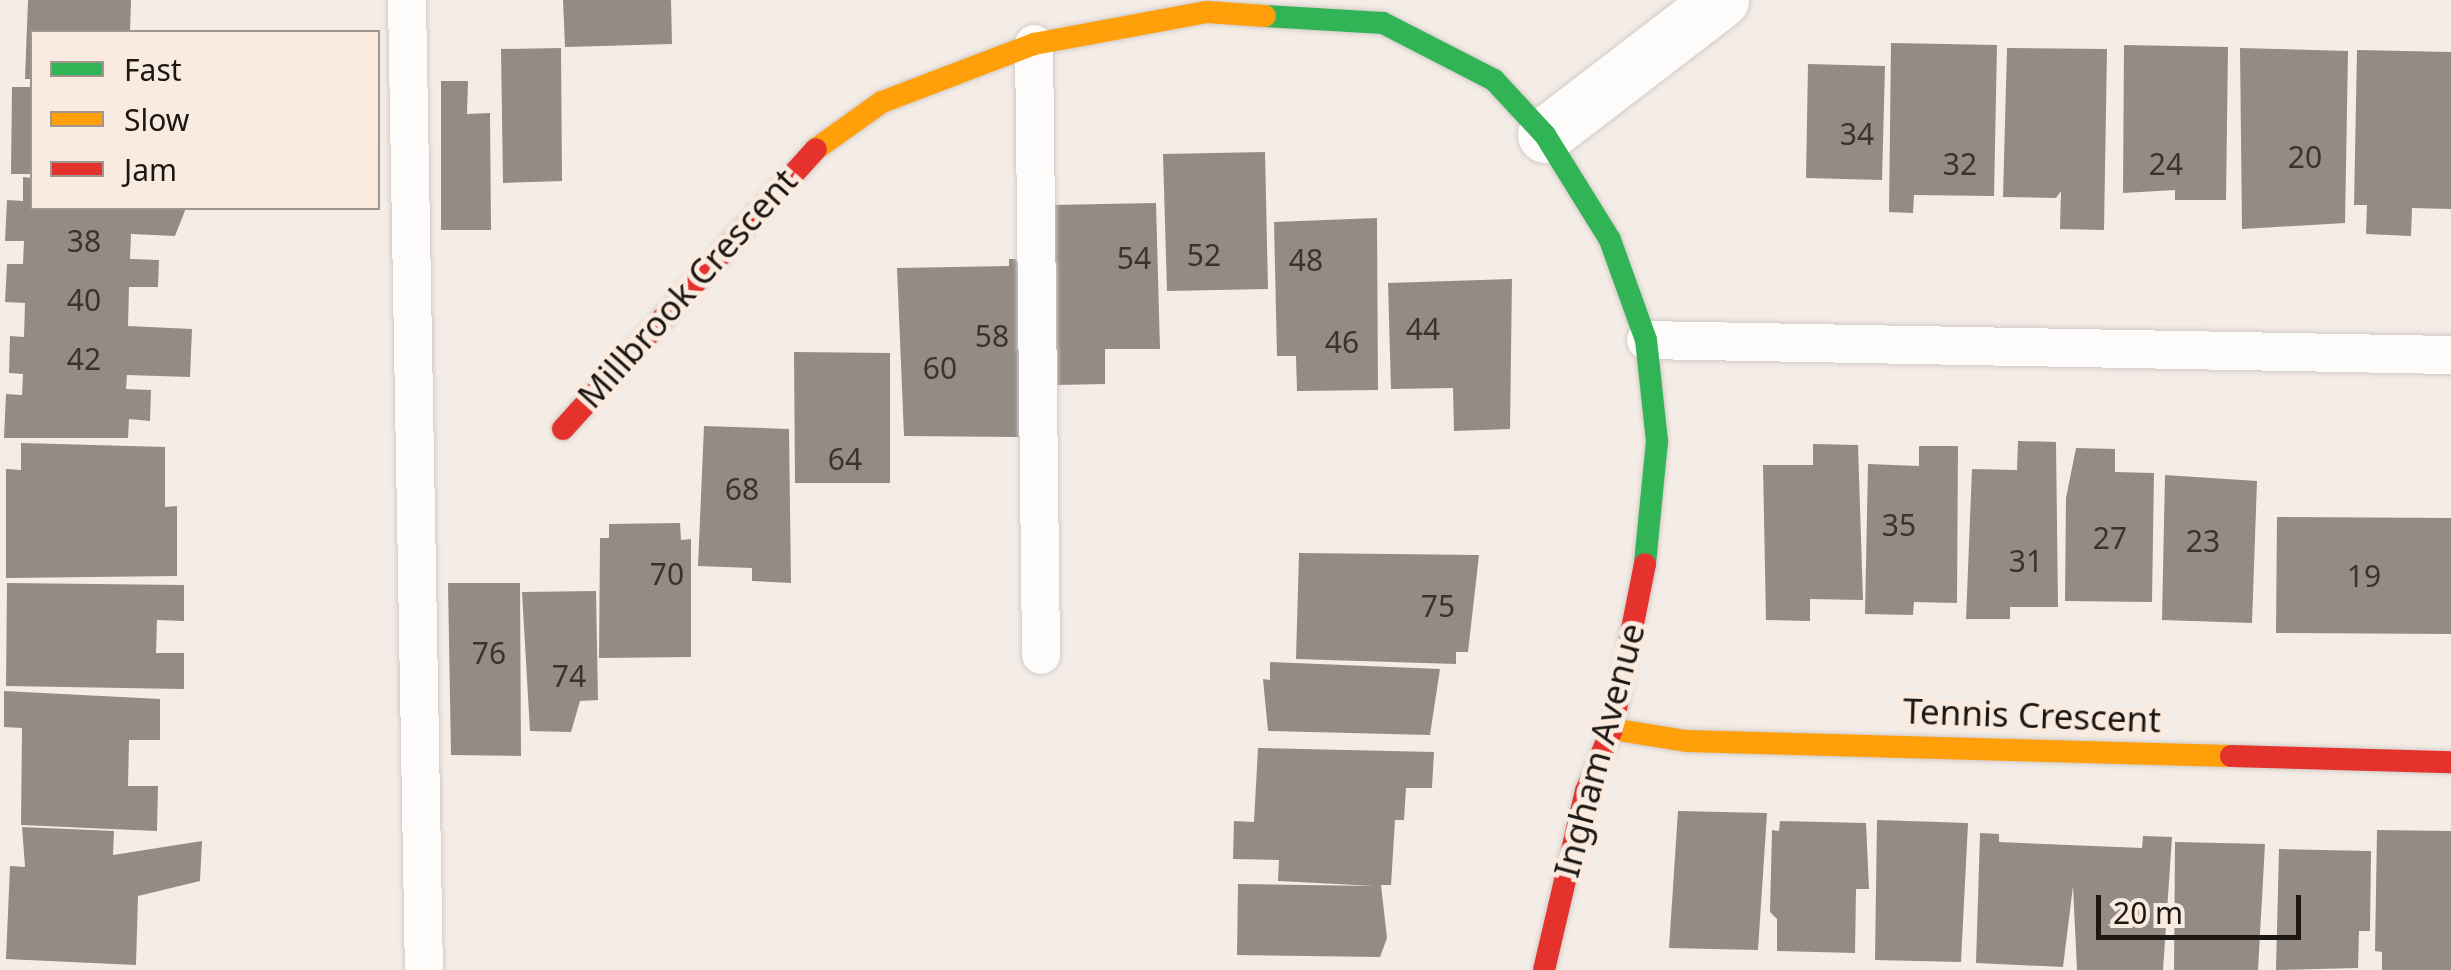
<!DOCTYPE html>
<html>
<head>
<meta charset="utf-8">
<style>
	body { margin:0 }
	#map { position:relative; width:2451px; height:970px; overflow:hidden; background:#f4ece6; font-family:"Noto Sans",sans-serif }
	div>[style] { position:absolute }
	.building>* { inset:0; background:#948b84 }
	.roads { filter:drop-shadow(0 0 2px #d1cac6) drop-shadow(0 0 2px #d1cac6) }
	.lane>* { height:38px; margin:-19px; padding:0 19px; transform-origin:19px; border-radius:19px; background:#fdfcfb }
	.street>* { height:55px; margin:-27.5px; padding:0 27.5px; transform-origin:27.5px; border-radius:27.5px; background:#fdfcfb }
	.fast>* { height:22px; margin:-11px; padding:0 11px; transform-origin:11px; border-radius:11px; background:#30b455 }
	.slow>* { height:22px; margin:-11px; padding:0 11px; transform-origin:11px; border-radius:11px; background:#ff9f0a }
	.jam>* { height:22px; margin:-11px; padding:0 11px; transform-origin:11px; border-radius:11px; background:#e5322d }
	span { translate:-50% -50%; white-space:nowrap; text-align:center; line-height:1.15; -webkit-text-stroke:10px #faebe0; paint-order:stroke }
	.number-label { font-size:30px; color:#3a342f }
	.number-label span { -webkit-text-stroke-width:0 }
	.street-label { font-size:35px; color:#1c1713 }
	.legend { position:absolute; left:30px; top:30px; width:350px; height:180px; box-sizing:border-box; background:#faebe0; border:2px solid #a1968e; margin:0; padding:12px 18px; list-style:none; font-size:30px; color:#1c1713 }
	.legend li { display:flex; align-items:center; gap:20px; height:50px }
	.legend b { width:50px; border:2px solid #a1968e }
	.scale { position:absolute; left:2096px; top:895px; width:205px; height:45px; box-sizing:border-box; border:5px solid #1c1713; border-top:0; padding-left:12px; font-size:30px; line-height:35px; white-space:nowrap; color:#1c1713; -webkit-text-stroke:8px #faebe0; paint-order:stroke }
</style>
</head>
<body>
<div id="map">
	<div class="building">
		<i style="clip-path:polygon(28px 0,131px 0,130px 32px,32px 32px,32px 79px,25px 79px)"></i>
		<i style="clip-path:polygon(563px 0,671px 0,672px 44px,565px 47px)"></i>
		<i style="clip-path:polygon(1891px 43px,1997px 45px,1994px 196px,1914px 195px,1913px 213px,1889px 212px)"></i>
		<i style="clip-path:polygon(2124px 45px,2228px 47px,2226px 200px,2175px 200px,2175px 190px,2123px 193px)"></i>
		<i style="clip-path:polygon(561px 48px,562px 181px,503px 183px,501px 49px)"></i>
		<i style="clip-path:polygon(2007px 48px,2107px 49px,2104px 230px,2060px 229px,2061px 191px,2056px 198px,2003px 197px)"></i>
		<i style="clip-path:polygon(2240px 48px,2348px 51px,2345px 223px,2242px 229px)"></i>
		<i style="clip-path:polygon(2357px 50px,2451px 52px,2451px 209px,2412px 208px,2411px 236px,2366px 234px,2367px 205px,2354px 205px)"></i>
		<i style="clip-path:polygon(1808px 64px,1885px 66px,1882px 180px,1806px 178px)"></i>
		<i style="clip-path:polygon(441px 81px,468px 81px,467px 114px,490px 113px,491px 230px,441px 230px)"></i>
		<i style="clip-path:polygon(12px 87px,32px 87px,32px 174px,11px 174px)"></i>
		<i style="clip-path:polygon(1265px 152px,1268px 289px,1167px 291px,1163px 154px)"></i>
		<i style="clip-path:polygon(23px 177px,32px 178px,32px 208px,186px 208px,175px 236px,131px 234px,130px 259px,159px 260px,158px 287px,129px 287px,128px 326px,192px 329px,190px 377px,127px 375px,126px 389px,151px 390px,150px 421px,129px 419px,128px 438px,4px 438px,6px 394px,22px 395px,23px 374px,9px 373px,10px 336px,24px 337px,25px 303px,5px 302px,7px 264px,23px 264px,24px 241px,5px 241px,7px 200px,23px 201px)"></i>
		<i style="clip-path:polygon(1156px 203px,1160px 349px,1105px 349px,1105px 384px,1057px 385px,1051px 205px)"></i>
		<i style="clip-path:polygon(1377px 218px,1378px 390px,1297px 391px,1296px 356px,1277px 356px,1274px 222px)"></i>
		<i style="clip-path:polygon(1009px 259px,1021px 259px,1024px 437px,904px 436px,897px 268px,1009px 266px)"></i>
		<i style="clip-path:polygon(1512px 279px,1510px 429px,1454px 431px,1453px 388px,1391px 389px,1388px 283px)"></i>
		<i style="clip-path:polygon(794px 352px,890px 353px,890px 483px,795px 483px)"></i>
		<i style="clip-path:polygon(704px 426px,789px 429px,791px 583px,752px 581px,752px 568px,698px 566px)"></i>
		<i style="clip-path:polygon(2018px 441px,2056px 442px,2058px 607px,2010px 607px,2010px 619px,1966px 619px,1972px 469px,2017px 470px)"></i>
		<i style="clip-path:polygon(21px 443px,165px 447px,165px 507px,177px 506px,177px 576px,6px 578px,6px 469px,21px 470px)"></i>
		<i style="clip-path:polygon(1813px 444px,1858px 445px,1863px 600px,1810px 599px,1810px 621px,1766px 620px,1763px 465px,1813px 465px)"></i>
		<i style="clip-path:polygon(1919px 446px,1958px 446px,1957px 603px,1914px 602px,1913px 615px,1865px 614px,1868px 464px,1919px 466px)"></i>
		<i style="clip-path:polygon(2076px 448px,2115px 449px,2115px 472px,2154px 473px,2152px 602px,2065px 601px,2066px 498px)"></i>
		<i style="clip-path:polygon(2165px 475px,2257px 481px,2252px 623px,2162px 620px)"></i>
		<i style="clip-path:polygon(2277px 517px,2451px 518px,2451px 634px,2276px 633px)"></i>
		<i style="clip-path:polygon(680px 523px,681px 540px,691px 539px,691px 657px,599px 658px,600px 538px,609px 538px,609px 524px)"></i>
		<i style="clip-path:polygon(1299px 553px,1479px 555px,1468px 652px,1456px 652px,1456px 664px,1296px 659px)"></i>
		<i style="clip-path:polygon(7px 583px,184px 585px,184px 621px,157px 620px,156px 653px,184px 653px,184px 689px,6px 686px)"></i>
		<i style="clip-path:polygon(448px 583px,520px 583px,521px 756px,451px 755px)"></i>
		<i style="clip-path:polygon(596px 591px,598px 700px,580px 701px,571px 732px,530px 731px,522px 592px)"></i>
		<i style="clip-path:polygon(1270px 662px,1440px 669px,1430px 735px,1268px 731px,1263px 679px,1270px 680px)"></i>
		<i style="clip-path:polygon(4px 691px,160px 699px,160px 740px,129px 740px,128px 786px,158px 786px,157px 831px,21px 825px,22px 728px,4px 727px)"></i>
		<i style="clip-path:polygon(1258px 748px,1434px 752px,1432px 788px,1406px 788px,1404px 820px,1395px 820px,1391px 885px,1381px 885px,1387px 938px,1380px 957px,1237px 955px,1238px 884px,1375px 886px,1278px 881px,1279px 860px,1233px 859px,1234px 821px,1254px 822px)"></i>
		<i style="clip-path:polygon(1678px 811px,1767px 813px,1758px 950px,1669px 948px)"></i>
		<i style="clip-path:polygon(1877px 820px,1968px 823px,1961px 962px,1875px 960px)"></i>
		<i style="clip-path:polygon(1780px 821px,1866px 823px,1869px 889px,1856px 889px,1855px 953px,1777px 951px,1777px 919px,1770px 912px,1772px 830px,1779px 831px)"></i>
		<i style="clip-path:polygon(22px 827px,114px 831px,113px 855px,202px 841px,200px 881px,138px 896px,136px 965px,6px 959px,10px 866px,25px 867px)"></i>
		<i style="clip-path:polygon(2377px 830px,2451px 831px,2451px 970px,2382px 970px,2382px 952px,2375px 951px)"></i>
		<i style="clip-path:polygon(1980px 833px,1999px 834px,1999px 842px,2142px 848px,2143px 836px,2172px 837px,2163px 970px,2077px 970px,2073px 886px,2063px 967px,1976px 963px)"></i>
		<i style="clip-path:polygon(2175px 842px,2265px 844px,2258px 970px,2174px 970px)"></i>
		<i style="clip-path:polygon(2279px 849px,2371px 851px,2370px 931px,2359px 931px,2358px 968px,2276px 970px)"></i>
	</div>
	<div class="roads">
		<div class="lane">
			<i style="left:407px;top:0;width:970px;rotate:89deg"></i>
			<i style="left:1034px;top:44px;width:611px;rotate:89.34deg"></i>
			<i style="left:1646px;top:340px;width:805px;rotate:1.07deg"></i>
		</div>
		<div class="street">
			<i style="left:1545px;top:135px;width:222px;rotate:-37.5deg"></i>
		</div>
		<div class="fast">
			<i style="left:1265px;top:16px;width:118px;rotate:3.4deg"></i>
			<i style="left:1383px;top:23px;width:125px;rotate:27.2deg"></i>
			<i style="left:1494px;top:80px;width:75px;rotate:47.2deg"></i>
			<i style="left:1545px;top:135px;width:123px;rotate:58.2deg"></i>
			<i style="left:1610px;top:240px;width:106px;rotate:70.2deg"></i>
			<i style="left:1646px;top:340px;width:102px;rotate:83.8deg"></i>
			<i style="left:1657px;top:441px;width:124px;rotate:95.6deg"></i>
		</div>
		<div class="slow">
			<i style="left:816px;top:149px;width:81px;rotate:-35.5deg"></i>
			<i style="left:882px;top:102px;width:163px;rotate:-20.9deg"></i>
			<i style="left:1034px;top:44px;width:176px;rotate:-10.5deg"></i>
			<i style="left:1207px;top:12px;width:58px;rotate:3.9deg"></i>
			<i style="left:1612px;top:729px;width:75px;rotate:9.2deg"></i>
			<i style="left:1686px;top:741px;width:545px;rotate:1.58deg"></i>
		</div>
		<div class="jam">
			<i style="left:563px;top:429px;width:377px;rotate:-47.9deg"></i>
			<i style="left:2231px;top:756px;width:220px;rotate:1.6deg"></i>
			<i style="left:1544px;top:970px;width:184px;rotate:-76.8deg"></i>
			<i style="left:1586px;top:791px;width:67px;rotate:-67.2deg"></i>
			<i style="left:1612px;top:729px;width:168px;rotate:-78.7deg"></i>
		</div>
	</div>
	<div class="number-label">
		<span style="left:1857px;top:134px">34</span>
		<span style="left:2305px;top:157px">20</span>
		<span style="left:1960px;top:164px">32</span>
		<span style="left:2166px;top:164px">24</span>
		<span style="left:84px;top:241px">38</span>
		<span style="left:1204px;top:255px">52</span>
		<span style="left:1134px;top:258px">54</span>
		<span style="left:1306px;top:260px">48</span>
		<span style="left:84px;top:300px">40</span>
		<span style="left:1423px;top:329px">44</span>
		<span style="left:992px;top:336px">58</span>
		<span style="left:1342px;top:342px">46</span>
		<span style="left:84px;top:359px">42</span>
		<span style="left:940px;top:368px">60</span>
		<span style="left:845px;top:459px">64</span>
		<span style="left:742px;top:489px">68</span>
		<span style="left:1899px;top:525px">35</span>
		<span style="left:2110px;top:538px">27</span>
		<span style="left:2203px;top:541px">23</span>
		<span style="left:2026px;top:561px">31</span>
		<span style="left:667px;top:574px">70</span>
		<span style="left:2364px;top:576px">19</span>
		<span style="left:1438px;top:606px">75</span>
		<span style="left:489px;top:653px">76</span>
		<span style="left:569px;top:676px">74</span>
	</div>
	<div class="street-label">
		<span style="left:687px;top:288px;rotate:-48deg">Millbrook Crescent</span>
		<span style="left:2032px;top:715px;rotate:2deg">Tennis Crescent</span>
		<span style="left:1599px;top:750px;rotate:-75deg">Ingham Avenue</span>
	</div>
	<ul class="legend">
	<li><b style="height:12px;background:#30b455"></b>Fast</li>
	<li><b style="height:12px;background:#ff9f0a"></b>Slow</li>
	<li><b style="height:12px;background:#e5322d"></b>Jam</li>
	</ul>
	<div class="scale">20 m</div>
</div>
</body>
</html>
